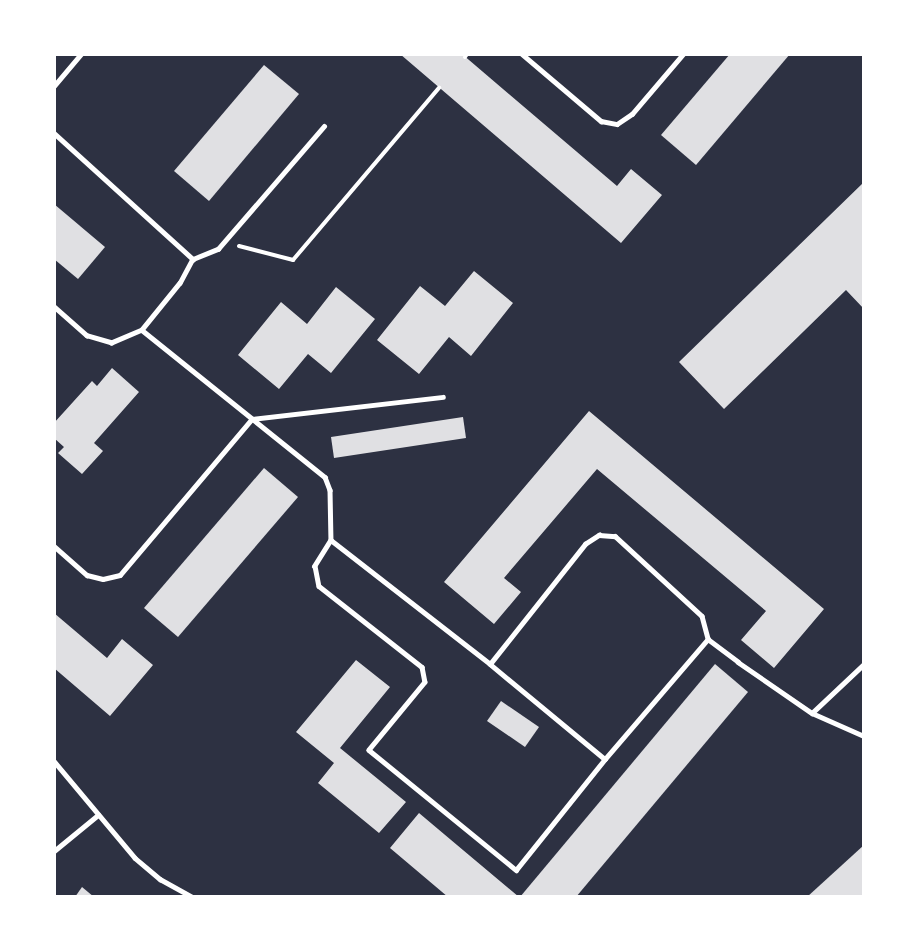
<!DOCTYPE html>
<html>
<head>
<meta charset="utf-8">
<style>
	body { margin:0 }
	#map { position:relative; width:918px; height:951px; overflow:hidden; background:#2d3142; font-family:Georgia,serif }
	div>[style] { position:absolute }
	.building>* { inset:0; background:#e0e0e3 }
	.path>* { height:4px; margin:-2px; padding:0 2px; transform-origin:2px; border-radius:2px; background:#fff }
	.service>* { height:4.5px; margin:-2.25px; padding:0 2.25px; transform-origin:2.25px; border-radius:2.25px; background:#fff }
	span { translate:-50% -50%; white-space:nowrap; text-align:center; line-height:1.15; -webkit-text-stroke:6px #fff; paint-order:stroke }
	.frame { position:absolute; inset:0; border:56px solid #fff; pointer-events:none }
</style>
</head>
<body>
<div id="map">
	<div class="building">
		<i style="clip-path:polygon(400px 54px,462px 54px,617px 186px,631px 169px,662px 195px,621px 243px)"></i>
		<i style="clip-path:polygon(730px 54px,790px 54px,696px 165px,661px 135px)"></i>
		<i style="clip-path:polygon(264px 65px,299px 94px,209px 201px,174px 171px)"></i>
		<i style="clip-path:polygon(864px 182px,864px 309px,846px 290px,724px 409px,679px 362px)"></i>
		<i style="clip-path:polygon(54px 204px,105px 247px,78px 279px,54px 259px)"></i>
		<i style="clip-path:polygon(474px 271px,513px 303px,471px 356px,449px 337px,419px 374px,377px 340px,420px 286px,445px 306px)"></i>
		<i style="clip-path:polygon(336px 287px,375px 319px,331px 373px,308px 354px,279px 389px,238px 355px,281px 302px,307px 324px)"></i>
		<i style="clip-path:polygon(112px 368px,139px 392px,94px 443px,103px 451px,82px 474px,58px 453px,64px 447px,54px 438px,54px 423px,92px 381px,97px 386px)"></i>
		<i style="clip-path:polygon(589px 411px,824px 609px,774px 668px,741px 640px,766px 611px,597px 469px,504px 578px,521px 592px,494px 624px,444px 582px)"></i>
		<i style="clip-path:polygon(463px 417px,466px 438px,334px 458px,331px 437px)"></i>
		<i style="clip-path:polygon(264px 468px,298px 497px,178px 637px,144px 608px)"></i>
		<i style="clip-path:polygon(54px 613px,107px 658px,122px 639px,153px 665px,110px 716px,54px 668px)"></i>
		<i style="clip-path:polygon(356px 660px,390px 687px,340px 748px,406px 802px,379px 833px,318px 783px,334px 763px,296px 732px)"></i>
		<i style="clip-path:polygon(715px 664px,748px 692px,576px 897px,520px 897px)"></i>
		<i style="clip-path:polygon(501px 701px,539px 727px,525px 747px,487px 721px)"></i>
		<i style="clip-path:polygon(419px 813px,457px 845px,519px 897px,448px 897px,390px 848px)"></i>
		<i style="clip-path:polygon(864px 845px,864px 897px,807px 897px)"></i>
		<i style="clip-path:polygon(82px 887px,94px 897px,75px 897px)"></i>
	</div>
	<div class="path">
		<i style="left:465px;top:57px;width:4px;rotate:-56deg"></i>
		<i style="left:239px;top:246px;width:56px;rotate:14.5deg"></i>
		<i style="left:293px;top:260px;width:226px;rotate:-49.7deg"></i>
	</div>
	<div class="service">
		<i style="left:522px;top:54px;width:104px;rotate:40.3deg"></i>
		<i style="left:601px;top:121px;width:16px;rotate:11deg"></i>
		<i style="left:617px;top:124px;width:18px;rotate:-34deg"></i>
		<i style="left:632px;top:114px;width:79px;rotate:-49.6deg"></i>
		<i style="left:54px;top:86px;width:42px;rotate:-49.8deg"></i>
		<i style="left:54px;top:133px;width:188px;rotate:42.2deg"></i>
		<i style="left:193px;top:259px;width:27px;rotate:118deg"></i>
		<i style="left:180px;top:283px;width:60px;rotate:129deg"></i>
		<i style="left:142px;top:330px;width:33px;rotate:157deg"></i>
		<i style="left:112px;top:343px;width:26px;rotate:-164deg"></i>
		<i style="left:87px;top:336px;width:44px;rotate:-138.7deg"></i>
		<i style="left:193px;top:259px;width:27px;rotate:-22deg"></i>
		<i style="left:218px;top:249px;width:162px;rotate:-49.2deg"></i>
		<i style="left:142px;top:330px;width:235px;rotate:38.8deg"></i>
		<i style="left:325px;top:477px;width:14px;rotate:69deg"></i>
		<i style="left:330px;top:490px;width:50px;rotate:88.9deg"></i>
		<i style="left:331px;top:540px;width:202px;rotate:37.9deg"></i>
		<i style="left:490px;top:664px;width:149px;rotate:39.6deg"></i>
		<i style="left:605px;top:759px;width:158px;rotate:-49.4deg"></i>
		<i style="left:331px;top:540px;width:31px;rotate:122deg"></i>
		<i style="left:315px;top:566px;width:20px;rotate:79deg"></i>
		<i style="left:319px;top:586px;width:131px;rotate:38.2deg"></i>
		<i style="left:422px;top:667px;width:15px;rotate:79deg"></i>
		<i style="left:425px;top:682px;width:88px;rotate:129.5deg"></i>
		<i style="left:369px;top:750px;width:190px;rotate:39.2deg"></i>
		<i style="left:516px;top:870px;width:142px;rotate:-51.3deg"></i>
		<i style="left:54px;top:546px;width:44px;rotate:41.3deg"></i>
		<i style="left:87px;top:575px;width:16px;rotate:14deg"></i>
		<i style="left:103px;top:579px;width:17px;rotate:-13deg"></i>
		<i style="left:120px;top:575px;width:204px;rotate:-49.8deg"></i>
		<i style="left:252px;top:419px;width:192px;rotate:-6.6deg"></i>
		<i style="left:490px;top:664px;width:153px;rotate:-51.6deg"></i>
		<i style="left:585px;top:544px;width:17px;rotate:-33deg"></i>
		<i style="left:599px;top:535px;width:16px;rotate:4deg"></i>
		<i style="left:615px;top:536px;width:118px;rotate:42.6deg"></i>
		<i style="left:702px;top:616px;width:24px;rotate:75deg"></i>
		<i style="left:708px;top:639px;width:38px;rotate:37deg"></i>
		<i style="left:738px;top:662px;width:90px;rotate:34.6deg"></i>
		<i style="left:812px;top:713px;width:57px;rotate:23.9deg"></i>
		<i style="left:812px;top:713px;width:71px;rotate:-43.3deg"></i>
		<i style="left:54px;top:761px;width:126px;rotate:50.1deg"></i>
		<i style="left:135px;top:858px;width:33px;rotate:40deg"></i>
		<i style="left:160px;top:879px;width:38px;rotate:29deg"></i>
		<i style="left:54px;top:851px;width:57px;rotate:-39.3deg"></i>
	</div>
	<div class="frame"></div>
</div>
</body>
</html>
